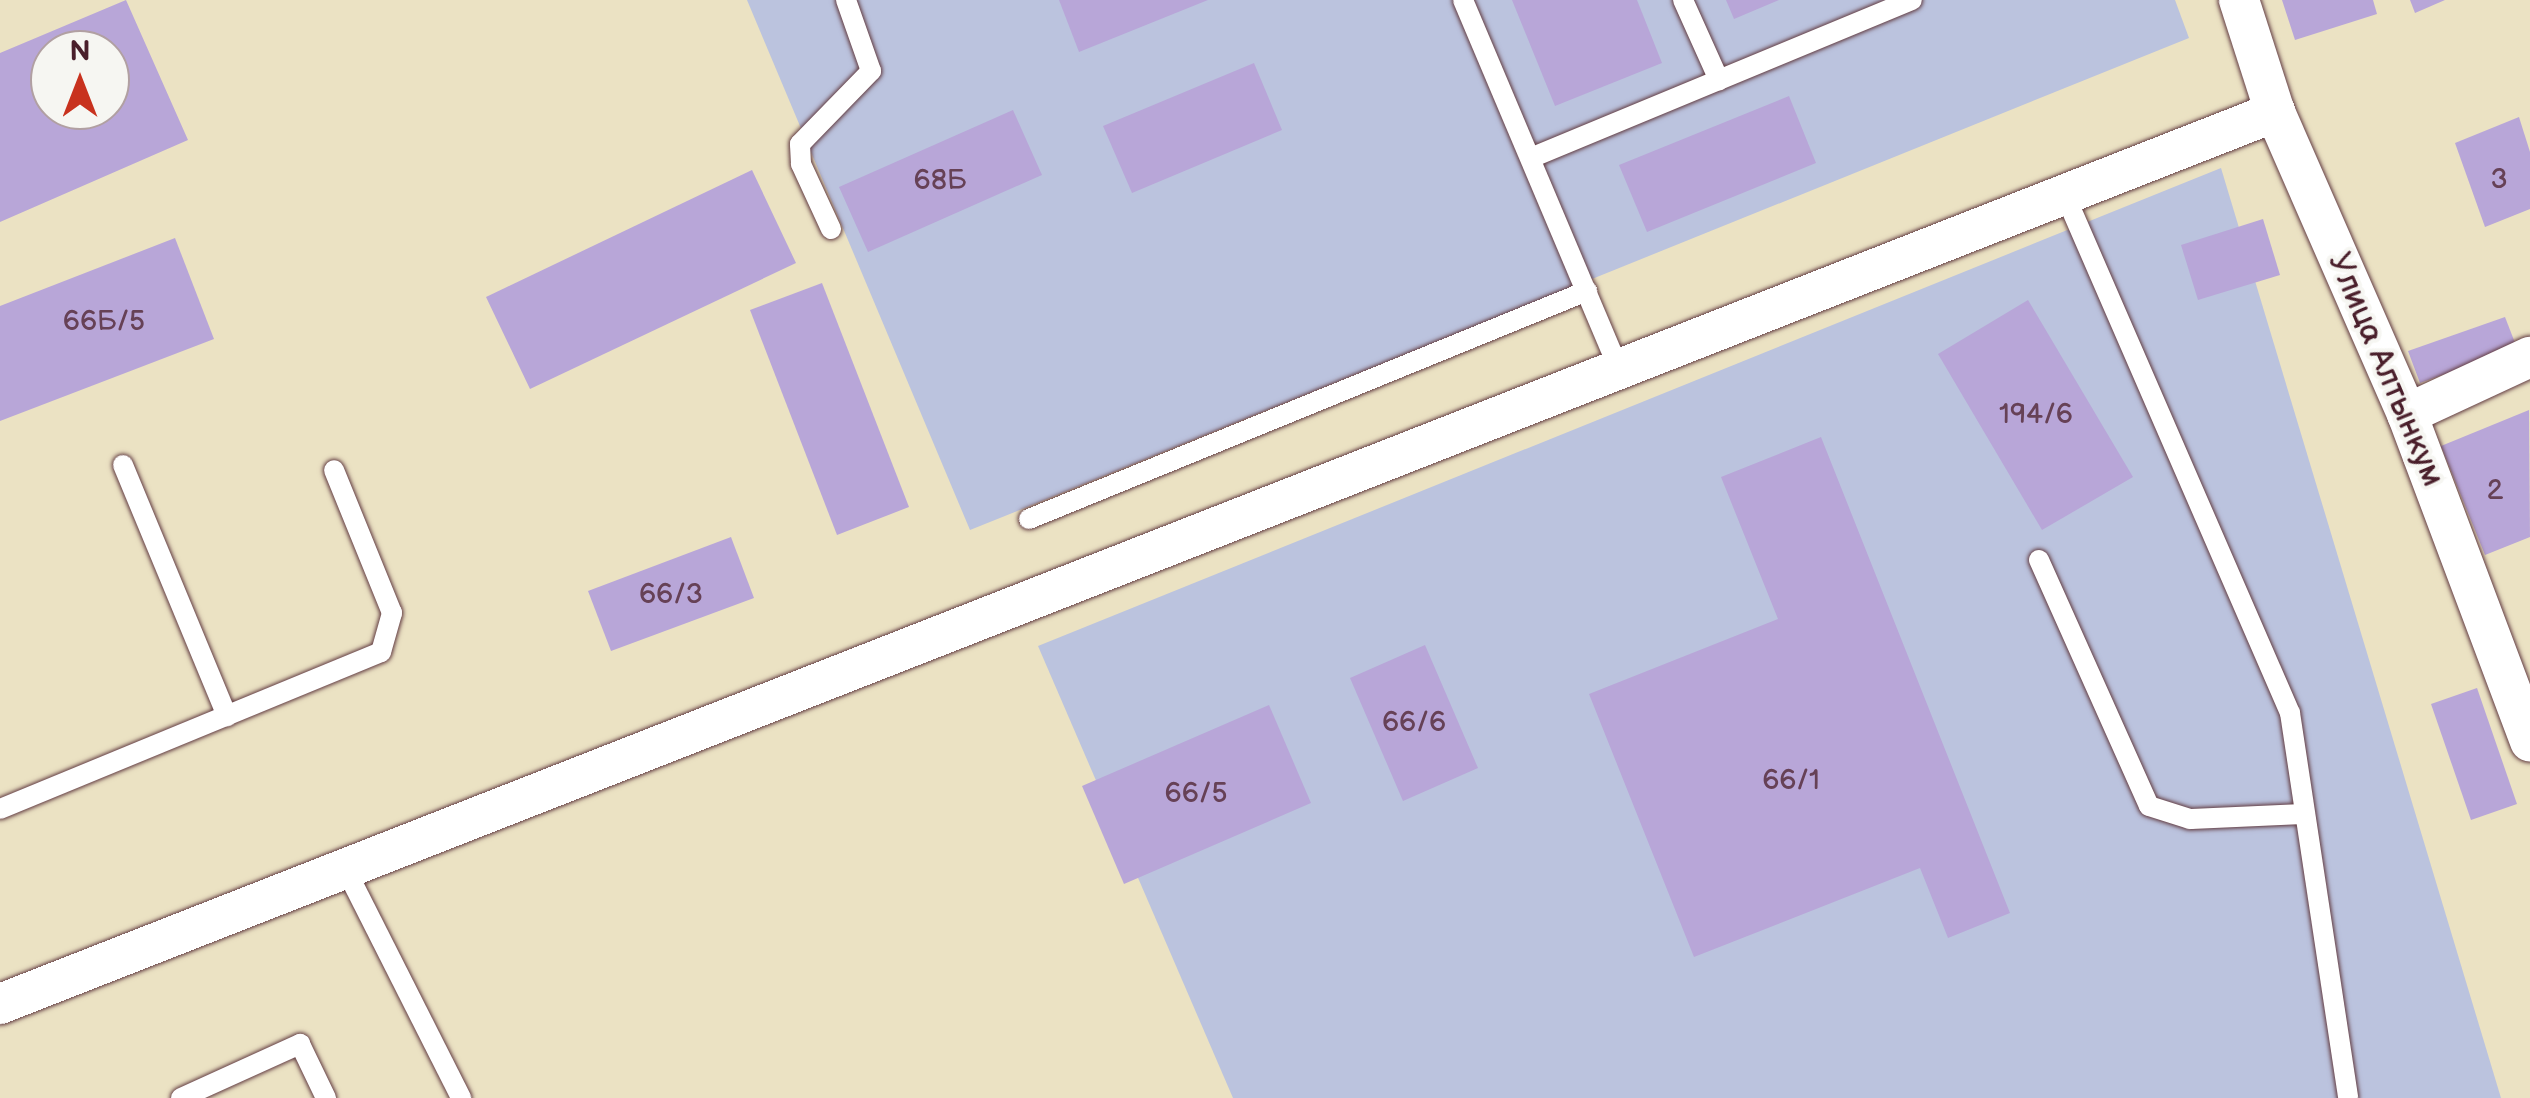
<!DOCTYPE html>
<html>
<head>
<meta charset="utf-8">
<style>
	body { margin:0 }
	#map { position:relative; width:2530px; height:1098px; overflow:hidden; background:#ebe2c3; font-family:"Balsamiq Sans",sans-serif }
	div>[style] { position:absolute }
	.industrial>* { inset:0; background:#bbc3de }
	.building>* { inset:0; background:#b8a6d8 }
	.roads { filter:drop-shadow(0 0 2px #623c42) drop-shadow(0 0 2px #623c42) }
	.service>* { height:20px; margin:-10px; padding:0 10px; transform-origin:10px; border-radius:10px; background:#fff }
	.minor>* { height:40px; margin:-20px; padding:0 20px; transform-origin:20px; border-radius:20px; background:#fff }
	span { translate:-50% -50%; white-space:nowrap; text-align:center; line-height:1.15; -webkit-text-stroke:8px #f6f6f2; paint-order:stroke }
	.number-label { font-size:28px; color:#664156 }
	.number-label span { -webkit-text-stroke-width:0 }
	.street-label { font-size:32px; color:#4a1f2b }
	.north { position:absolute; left:30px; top:30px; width:100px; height:100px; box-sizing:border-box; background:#f6f6f2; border:2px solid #b1a0a2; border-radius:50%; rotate:0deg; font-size:28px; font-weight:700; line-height:40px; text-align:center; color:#4a1f2b }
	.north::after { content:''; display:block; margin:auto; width:35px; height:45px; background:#c8321e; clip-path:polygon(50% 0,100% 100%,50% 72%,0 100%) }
</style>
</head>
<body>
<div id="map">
	<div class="industrial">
		<i style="clip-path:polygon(747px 0,2175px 0,2189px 38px,970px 530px)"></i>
		<i style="clip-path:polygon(2221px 168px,2501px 1098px,1233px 1098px,1038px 646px)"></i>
	</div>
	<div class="building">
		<i style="clip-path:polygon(evenodd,126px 0,188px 140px,0 222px,0 53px,126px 0,50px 50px,110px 50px,110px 110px,50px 110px,50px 50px)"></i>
		<i style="clip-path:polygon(1059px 0,1208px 0,1079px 52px)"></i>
		<i style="clip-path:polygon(1512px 0,1637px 0,1662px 63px,1555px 106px)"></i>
		<i style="clip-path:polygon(1726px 0,1779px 0,1734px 19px)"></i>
		<i style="clip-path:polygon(2282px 0,2373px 0,2377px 14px,2295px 40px)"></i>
		<i style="clip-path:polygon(2410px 0,2445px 0,2415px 13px)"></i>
		<i style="clip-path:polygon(1254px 63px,1282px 130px,1132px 193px,1103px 126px)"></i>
		<i style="clip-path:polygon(1789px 96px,1816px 163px,1647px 232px,1619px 165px)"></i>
		<i style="clip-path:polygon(1013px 110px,1042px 175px,868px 252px,839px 187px)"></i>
		<i style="clip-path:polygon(2519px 117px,2530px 152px,2530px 209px,2485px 227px,2455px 143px)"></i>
		<i style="clip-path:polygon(752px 170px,796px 263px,530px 389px,486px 297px)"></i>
		<i style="clip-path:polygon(2263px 219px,2280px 275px,2198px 300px,2181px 245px)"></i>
		<i style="clip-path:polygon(175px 238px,214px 339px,0 421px,0 306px)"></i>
		<i style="clip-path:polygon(822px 283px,909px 507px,837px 535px,750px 310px)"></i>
		<i style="clip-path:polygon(2028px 300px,2133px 477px,2042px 530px,1938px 354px)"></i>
		<i style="clip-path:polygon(2505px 317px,2517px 348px,2420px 383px,2408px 351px)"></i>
		<i style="clip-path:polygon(2529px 410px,2530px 537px,2485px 555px,2441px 446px)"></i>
		<i style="clip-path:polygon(1821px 437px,2010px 913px,1948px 938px,1920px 868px,1694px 957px,1589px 694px,1778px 619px,1721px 477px)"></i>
		<i style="clip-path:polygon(731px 537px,754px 598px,611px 651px,588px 591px)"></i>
		<i style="clip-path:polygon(1425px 645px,1478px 768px,1403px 801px,1350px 678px)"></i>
		<i style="clip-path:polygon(2477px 688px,2517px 804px,2471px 820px,2431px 704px)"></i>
		<i style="clip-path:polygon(1269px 705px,1311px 803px,1124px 884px,1082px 786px)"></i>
	</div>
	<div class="roads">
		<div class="service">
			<i style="left:1463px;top:0;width:401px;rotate:67.1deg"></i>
			<i style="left:1683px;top:0;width:88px;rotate:65.8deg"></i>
			<i style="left:1533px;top:157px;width:410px;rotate:-22.5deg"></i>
			<i style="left:2065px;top:195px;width:565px;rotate:66.52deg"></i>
			<i style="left:2290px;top:713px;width:389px;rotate:81.4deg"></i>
			<i style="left:831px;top:229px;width:72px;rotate:-114.8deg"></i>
			<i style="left:801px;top:164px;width:20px;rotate:-93deg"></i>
			<i style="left:800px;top:144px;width:102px;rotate:-45.8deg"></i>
			<i style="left:871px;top:71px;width:75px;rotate:-109.4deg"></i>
			<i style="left:123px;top:465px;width:272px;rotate:67.5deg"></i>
			<i style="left:1029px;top:519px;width:603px;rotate:-22.23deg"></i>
			<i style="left:2039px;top:560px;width:269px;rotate:65.9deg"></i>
			<i style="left:2149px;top:806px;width:43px;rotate:17.6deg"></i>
			<i style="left:2190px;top:819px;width:114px;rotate:-2.5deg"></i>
			<i style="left:0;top:809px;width:412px;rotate:-22.4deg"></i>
			<i style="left:381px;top:652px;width:41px;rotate:-74.2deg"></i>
			<i style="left:392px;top:613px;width:154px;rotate:-112.1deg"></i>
			<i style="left:345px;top:868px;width:258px;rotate:63.2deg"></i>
			<i style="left:181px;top:1098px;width:131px;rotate:-24.4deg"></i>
			<i style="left:300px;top:1044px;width:60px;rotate:64.3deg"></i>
		</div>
		<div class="minor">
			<i style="left:2239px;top:0;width:118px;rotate:72.2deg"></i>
			<i style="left:2275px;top:112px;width:330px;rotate:66.4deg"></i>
			<i style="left:2407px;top:414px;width:350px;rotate:69.4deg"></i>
			<i style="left:2407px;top:414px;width:136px;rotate:-24.9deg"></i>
			<i style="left:0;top:1004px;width:2444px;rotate:-21.41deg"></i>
		</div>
	</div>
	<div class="number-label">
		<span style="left:2499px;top:180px">3</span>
		<span style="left:940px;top:181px">68Б</span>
		<span style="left:104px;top:322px">66Б/5</span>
		<span style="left:2036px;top:415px">194/6</span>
		<span style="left:2495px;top:491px">2</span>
		<span style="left:671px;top:595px">66/3</span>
		<span style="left:1414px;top:723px">66/6</span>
		<span style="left:1791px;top:781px">66/1</span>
		<span style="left:1196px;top:794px">66/5</span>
	</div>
	<div class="street-label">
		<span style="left:2385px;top:370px;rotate:67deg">Улица Алтынкум</span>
	</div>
	<div class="north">N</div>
</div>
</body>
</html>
